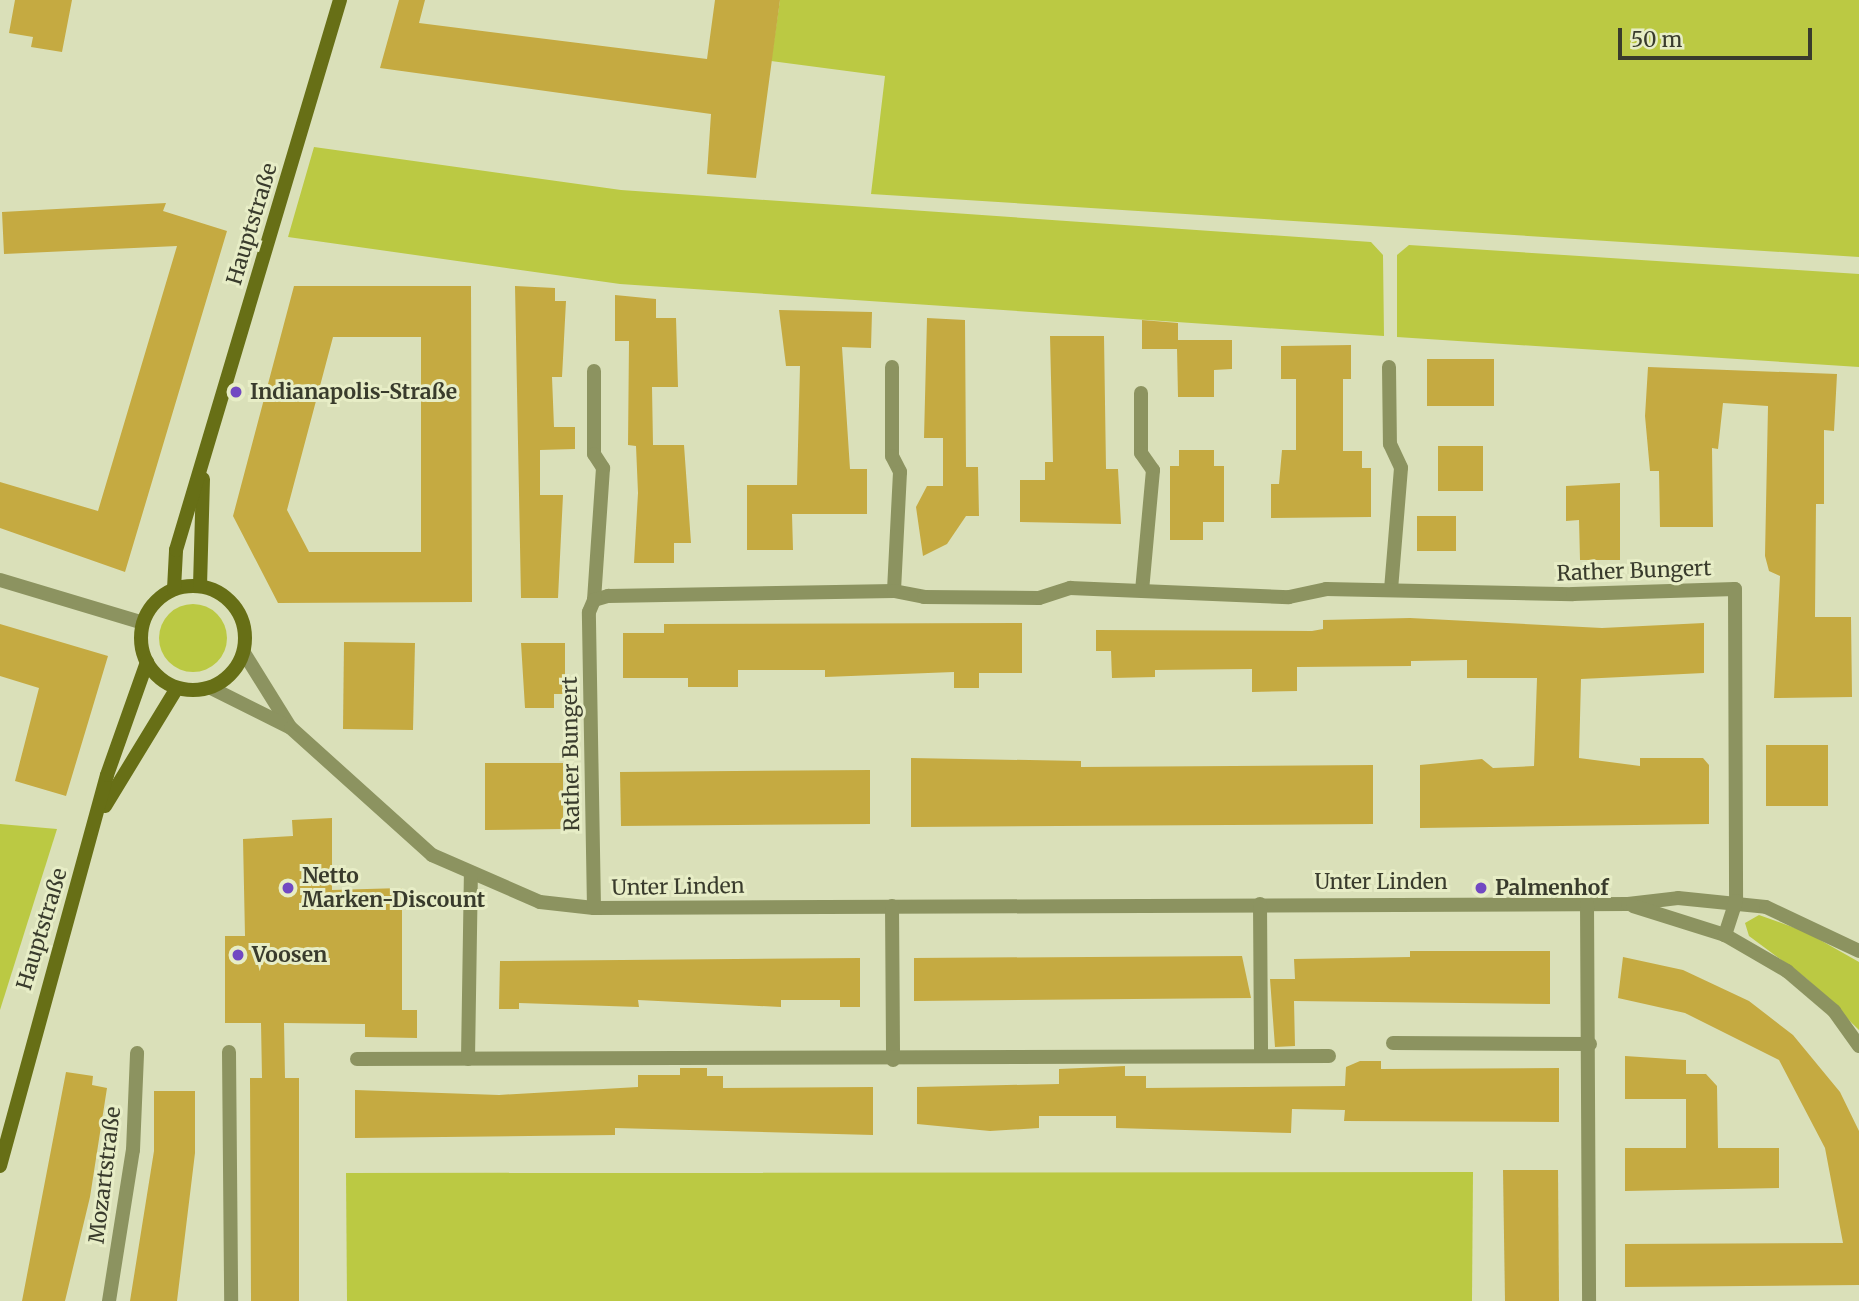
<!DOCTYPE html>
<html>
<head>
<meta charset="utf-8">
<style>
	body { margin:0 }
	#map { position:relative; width:1859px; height:1301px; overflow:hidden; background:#dae0b9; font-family:Merriweather,serif }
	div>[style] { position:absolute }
	.green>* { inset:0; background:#bbc943 }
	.round { border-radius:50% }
	.building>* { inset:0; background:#c5aa41 }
	.street>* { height:14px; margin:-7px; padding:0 7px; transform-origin:7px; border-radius:7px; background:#8c9360 }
	.secondary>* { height:14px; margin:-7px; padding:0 7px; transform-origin:7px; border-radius:7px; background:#676f16 }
	.secondary>.ring { margin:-7px; padding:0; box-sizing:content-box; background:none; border:14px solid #676f16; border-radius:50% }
	.dots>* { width:19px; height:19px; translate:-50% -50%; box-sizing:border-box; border:4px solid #e7edc6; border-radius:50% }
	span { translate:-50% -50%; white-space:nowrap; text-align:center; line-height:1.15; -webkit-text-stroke:6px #e7edc6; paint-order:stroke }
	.street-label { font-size:21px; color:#393b2c }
	.poi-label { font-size:21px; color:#393b2c; font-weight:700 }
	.left { translate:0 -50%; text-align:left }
	.scale { position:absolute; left:1618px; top:28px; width:194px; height:32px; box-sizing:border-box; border:4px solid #393b2c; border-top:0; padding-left:9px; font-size:21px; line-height:24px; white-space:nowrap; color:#393b2c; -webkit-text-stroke:5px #e7edc6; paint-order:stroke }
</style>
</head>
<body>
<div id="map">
	<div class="green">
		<i style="clip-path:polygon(780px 0,1859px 0,1859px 257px,871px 194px,885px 76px,771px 61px)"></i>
		<i style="clip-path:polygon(314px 147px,621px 190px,1371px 242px,1383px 255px,1384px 336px,620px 284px,288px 237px)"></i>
		<i style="clip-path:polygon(1409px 245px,1859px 274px,1859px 367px,1397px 337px,1397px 255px)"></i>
		<i class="round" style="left:159px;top:604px;width:68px;height:68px"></i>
		<i style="clip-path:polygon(0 824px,57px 829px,0 1010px)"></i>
		<i style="clip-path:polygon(1759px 915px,1806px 932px,1859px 962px,1859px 1030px,1807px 979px,1749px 936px,1745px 923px)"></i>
		<i style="clip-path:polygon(1473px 1172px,1472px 1301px,347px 1301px,346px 1173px)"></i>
	</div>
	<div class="building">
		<i style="clip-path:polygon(15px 0,72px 0,62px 52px,31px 47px,33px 37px,9px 33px)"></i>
		<i style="clip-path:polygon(399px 0,425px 0,419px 23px,707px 59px,715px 0,780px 0,756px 178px,707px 174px,711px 114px,380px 68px)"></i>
		<i style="clip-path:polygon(166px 203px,163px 211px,227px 231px,125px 572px,0 528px,0 482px,98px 511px,177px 246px,4px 254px,2px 212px)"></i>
		<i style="clip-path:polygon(evenodd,294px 286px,471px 286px,472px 602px,278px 603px,233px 516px,294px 286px,333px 337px,421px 337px,421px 552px,309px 552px,287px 510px,333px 337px)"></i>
		<i style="clip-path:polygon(515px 286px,555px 288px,555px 301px,566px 301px,562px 377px,552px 377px,554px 427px,575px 427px,575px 449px,540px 450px,540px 495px,563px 495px,558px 598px,521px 598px)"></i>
		<i style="clip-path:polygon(615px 295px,656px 299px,656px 318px,676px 318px,678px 387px,652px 387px,653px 445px,684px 445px,691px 543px,674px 543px,674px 563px,634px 563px,638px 493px,636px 446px,628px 445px,629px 341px,615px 341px)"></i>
		<i style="clip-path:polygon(779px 310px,872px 312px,871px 348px,842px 347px,850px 469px,867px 469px,867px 514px,792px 514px,793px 550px,747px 550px,747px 485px,797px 485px,800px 366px,786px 366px)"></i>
		<i style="clip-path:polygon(927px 318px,965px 320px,966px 467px,978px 467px,979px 516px,966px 516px,947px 544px,923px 556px,916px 507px,927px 486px,943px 486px,943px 438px,924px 438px)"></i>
		<i style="clip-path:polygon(1142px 320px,1178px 323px,1178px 340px,1232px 340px,1232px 369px,1214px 370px,1214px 397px,1178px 397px,1177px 349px,1142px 349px)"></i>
		<i style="clip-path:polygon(1050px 336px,1104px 336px,1106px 469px,1118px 469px,1121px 524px,1020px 522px,1020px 480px,1045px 480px,1045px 462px,1053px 462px)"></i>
		<i style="clip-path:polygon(1351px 345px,1351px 379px,1343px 379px,1343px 451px,1362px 451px,1362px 468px,1371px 468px,1371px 517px,1271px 518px,1271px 484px,1279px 484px,1282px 450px,1296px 450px,1296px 379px,1281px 379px,1281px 346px)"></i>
		<i style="clip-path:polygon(1427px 359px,1494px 359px,1494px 406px,1427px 406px)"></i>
		<i style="clip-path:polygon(1648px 367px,1837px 374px,1834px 431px,1824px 430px,1824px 504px,1816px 504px,1815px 617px,1851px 617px,1852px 697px,1774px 698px,1780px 576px,1769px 571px,1765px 556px,1768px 406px,1723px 403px,1718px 449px,1712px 448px,1713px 527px,1660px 527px,1659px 471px,1650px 471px,1645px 416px)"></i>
		<i style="clip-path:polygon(1438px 446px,1483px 446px,1483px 491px,1438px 491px)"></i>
		<i style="clip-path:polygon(1179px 450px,1214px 450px,1214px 466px,1224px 466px,1224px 522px,1203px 522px,1203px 540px,1170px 540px,1170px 466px,1179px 466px)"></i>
		<i style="clip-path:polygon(1620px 483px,1620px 560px,1580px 560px,1579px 520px,1566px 521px,1566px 486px)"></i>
		<i style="clip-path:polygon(1417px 516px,1456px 516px,1456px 551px,1417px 551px)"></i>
		<i style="clip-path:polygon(1410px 618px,1602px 628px,1704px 623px,1704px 673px,1581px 679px,1579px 758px,1640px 766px,1640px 758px,1703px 758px,1709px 765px,1709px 824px,1420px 828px,1420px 765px,1482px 759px,1493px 768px,1534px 766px,1537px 678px,1467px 678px,1467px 660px,1411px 661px,1411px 666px,1297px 667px,1297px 691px,1252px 692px,1252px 669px,1155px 670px,1155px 677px,1112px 678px,1111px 651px,1096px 651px,1096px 630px,1312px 631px,1323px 629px,1323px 620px)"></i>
		<i style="clip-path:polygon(1022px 623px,1022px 673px,979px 673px,979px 688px,954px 688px,954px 672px,825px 677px,825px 670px,738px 670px,738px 687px,688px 687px,688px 678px,623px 678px,623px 633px,664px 633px,664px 624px)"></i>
		<i style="clip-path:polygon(0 624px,108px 656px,66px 796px,15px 781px,39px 688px,0 676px)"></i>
		<i style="clip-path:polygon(344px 642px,415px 643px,413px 730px,343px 729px)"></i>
		<i style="clip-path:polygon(521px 643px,565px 643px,565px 694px,554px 694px,554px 708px,525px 708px)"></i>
		<i style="clip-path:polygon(1766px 745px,1828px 745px,1828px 806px,1766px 806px)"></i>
		<i style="clip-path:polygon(911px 758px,1081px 761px,1081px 767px,1373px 765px,1373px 824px,911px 827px)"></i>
		<i style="clip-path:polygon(485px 763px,563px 763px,563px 829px,485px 830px)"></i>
		<i style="clip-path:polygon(870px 770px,870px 824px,621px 826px,620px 772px)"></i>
		<i style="clip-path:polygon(332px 818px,332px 890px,402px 888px,402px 1010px,417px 1010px,417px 1038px,365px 1037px,365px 1024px,284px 1023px,285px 1078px,299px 1078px,299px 1301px,251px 1301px,250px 1078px,262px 1078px,261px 1023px,225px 1023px,225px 936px,245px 936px,243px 839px,293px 836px,292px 820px)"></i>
		<i style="clip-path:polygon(1410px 951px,1550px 951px,1550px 1004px,1294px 1001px,1295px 1046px,1275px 1047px,1270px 979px,1295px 979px,1294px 959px,1410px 957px)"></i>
		<i style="clip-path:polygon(1242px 956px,1251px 998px,914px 1001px,914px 958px)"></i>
		<i style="clip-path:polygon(1623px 957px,1683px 970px,1749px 1001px,1793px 1035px,1840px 1092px,1859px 1131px,1859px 1285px,1625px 1287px,1625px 1244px,1843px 1243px,1825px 1148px,1779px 1060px,1685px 1013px,1618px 998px)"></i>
		<i style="clip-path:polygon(860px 958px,860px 1007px,840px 1007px,840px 1000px,781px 1000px,781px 1007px,638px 1000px,639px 1007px,519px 1003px,519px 1009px,499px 1009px,500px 961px)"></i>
		<i style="clip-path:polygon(1625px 1056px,1686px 1060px,1686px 1074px,1706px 1074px,1717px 1086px,1718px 1148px,1779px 1148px,1779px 1188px,1625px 1191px,1625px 1148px,1686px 1148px,1686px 1099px,1625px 1099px)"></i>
		<i style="clip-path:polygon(1360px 1061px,1381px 1061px,1381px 1069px,1559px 1068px,1559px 1122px,1344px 1121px,1345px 1110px,1292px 1109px,1291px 1133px,1116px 1128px,1116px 1116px,1039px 1116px,1039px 1128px,990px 1131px,917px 1124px,917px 1087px,1059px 1084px,1059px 1069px,1125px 1066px,1125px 1076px,1146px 1076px,1146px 1088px,1345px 1086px,1346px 1067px)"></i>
		<i style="clip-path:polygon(680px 1068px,707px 1068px,707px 1076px,723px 1076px,723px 1088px,873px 1087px,873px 1135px,615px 1128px,615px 1135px,355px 1138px,355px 1090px,499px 1095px,638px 1087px,638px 1075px,680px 1075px)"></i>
		<i style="clip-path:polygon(66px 1072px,93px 1076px,92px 1085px,107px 1088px,90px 1197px,65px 1301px,22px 1301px)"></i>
		<i style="clip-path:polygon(154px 1091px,195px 1091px,195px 1153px,177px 1301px,130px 1301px,154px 1151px)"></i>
		<i style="clip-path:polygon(1503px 1170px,1558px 1170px,1559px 1301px,1505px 1301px)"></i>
	</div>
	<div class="street">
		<i style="left:892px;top:367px;width:89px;rotate:90deg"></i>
		<i style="left:892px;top:456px;width:18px;rotate:63deg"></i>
		<i style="left:900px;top:472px;width:119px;rotate:92.9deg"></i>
		<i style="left:1389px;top:367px;width:77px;rotate:89.3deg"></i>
		<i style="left:1390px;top:444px;width:26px;rotate:65deg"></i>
		<i style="left:1401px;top:468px;width:122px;rotate:94.7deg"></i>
		<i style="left:594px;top:371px;width:83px;rotate:90deg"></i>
		<i style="left:594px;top:454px;width:17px;rotate:57deg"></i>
		<i style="left:603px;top:468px;width:132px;rotate:93.9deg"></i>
		<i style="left:1141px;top:393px;width:60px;rotate:90deg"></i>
		<i style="left:1141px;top:453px;width:21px;rotate:55deg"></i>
		<i style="left:1153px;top:470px;width:121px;rotate:95.2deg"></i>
		<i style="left:0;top:580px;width:149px;rotate:16.7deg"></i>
		<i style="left:244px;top:653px;width:87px;rotate:58.1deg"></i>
		<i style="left:211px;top:688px;width:89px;rotate:26.6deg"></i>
		<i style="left:291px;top:728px;width:190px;rotate:42deg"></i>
		<i style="left:432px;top:855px;width:118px;rotate:23.5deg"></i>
		<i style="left:540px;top:902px;width:54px;rotate:6.3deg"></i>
		<i style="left:594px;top:908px;width:1034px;rotate:-0.22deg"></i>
		<i style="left:1628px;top:904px;width:50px;rotate:-6.8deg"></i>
		<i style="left:1678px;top:898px;width:88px;rotate:5.8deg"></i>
		<i style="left:1766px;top:907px;width:103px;rotate:25.3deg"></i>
		<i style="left:1260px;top:904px;width:150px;rotate:89.6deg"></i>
		<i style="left:1587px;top:904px;width:397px;rotate:89.7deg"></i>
		<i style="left:892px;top:906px;width:154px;rotate:89.6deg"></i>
		<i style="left:1633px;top:906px;width:96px;rotate:17.5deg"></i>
		<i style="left:1725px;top:935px;width:72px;rotate:30.1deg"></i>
		<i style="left:1787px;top:971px;width:62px;rotate:40.4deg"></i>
		<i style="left:1834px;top:1011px;width:43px;rotate:54.5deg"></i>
		<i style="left:594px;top:908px;width:296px;rotate:-91deg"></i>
		<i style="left:589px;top:612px;width:13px;rotate:-67deg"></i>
		<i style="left:594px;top:600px;width:15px;rotate:-16deg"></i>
		<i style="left:608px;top:596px;width:286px;rotate:-1deg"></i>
		<i style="left:894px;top:591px;width:31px;rotate:11deg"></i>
		<i style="left:924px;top:597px;width:115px;rotate:0.5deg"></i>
		<i style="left:1039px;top:598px;width:33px;rotate:-18deg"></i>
		<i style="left:1070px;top:588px;width:219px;rotate:2.4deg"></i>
		<i style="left:1289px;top:597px;width:38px;rotate:-12deg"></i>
		<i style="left:1326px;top:589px;width:247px;rotate:1.2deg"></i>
		<i style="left:1573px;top:594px;width:162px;rotate:-1.8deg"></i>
		<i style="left:1735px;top:589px;width:312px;rotate:89.8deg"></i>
		<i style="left:1736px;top:901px;width:36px;rotate:108deg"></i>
		<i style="left:1393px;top:1043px;width:197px;rotate:0.3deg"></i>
		<i style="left:229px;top:1052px;width:249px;rotate:89.5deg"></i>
		<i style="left:357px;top:1059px;width:972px;rotate:-0.18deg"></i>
		<i style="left:468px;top:1059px;width:184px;rotate:-89.1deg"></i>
		<i style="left:109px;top:1301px;width:153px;rotate:-81deg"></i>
		<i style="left:133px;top:1150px;width:97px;rotate:-87.6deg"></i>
	</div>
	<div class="secondary">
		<i class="ring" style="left:141px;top:586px;width:90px;height:90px"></i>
		<i style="left:200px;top:586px;width:107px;rotate:-88.4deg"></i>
		<i style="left:174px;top:589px;width:39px;rotate:-87deg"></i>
		<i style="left:176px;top:550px;width:574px;rotate:-73.4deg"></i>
		<i style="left:105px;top:806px;width:138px;rotate:-58.6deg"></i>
		<i style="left:0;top:1166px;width:405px;rotate:-74.7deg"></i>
		<i style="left:107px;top:775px;width:120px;rotate:-70.5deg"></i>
	</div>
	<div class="dots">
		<i style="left:236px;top:392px;background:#7249c2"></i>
		<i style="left:288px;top:888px;background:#7249c2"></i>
		<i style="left:1481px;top:888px;background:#7249c2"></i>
		<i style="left:238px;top:955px;background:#7249c2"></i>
	</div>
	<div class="street-label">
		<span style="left:252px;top:224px;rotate:-73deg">Hauptstraße</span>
		<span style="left:1634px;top:571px;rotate:-2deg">Rather Bungert</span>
		<span style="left:571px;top:754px;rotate:-91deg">Rather Bungert</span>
		<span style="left:1381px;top:882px">Unter Linden</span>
		<span style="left:678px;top:887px;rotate:-1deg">Unter Linden</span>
		<span style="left:42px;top:929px;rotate:-73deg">Hauptstraße</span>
		<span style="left:105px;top:1175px;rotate:-83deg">Mozartstraße</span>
	</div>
	<div class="poi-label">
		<span class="left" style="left:250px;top:392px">Indianapolis-Straße</span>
		<span class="left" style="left:302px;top:888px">Netto<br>Marken-Discount</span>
		<span class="left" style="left:1495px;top:888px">Palmenhof</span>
		<span class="left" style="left:252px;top:955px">Voosen</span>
	</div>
	<div class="scale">50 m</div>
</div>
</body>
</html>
